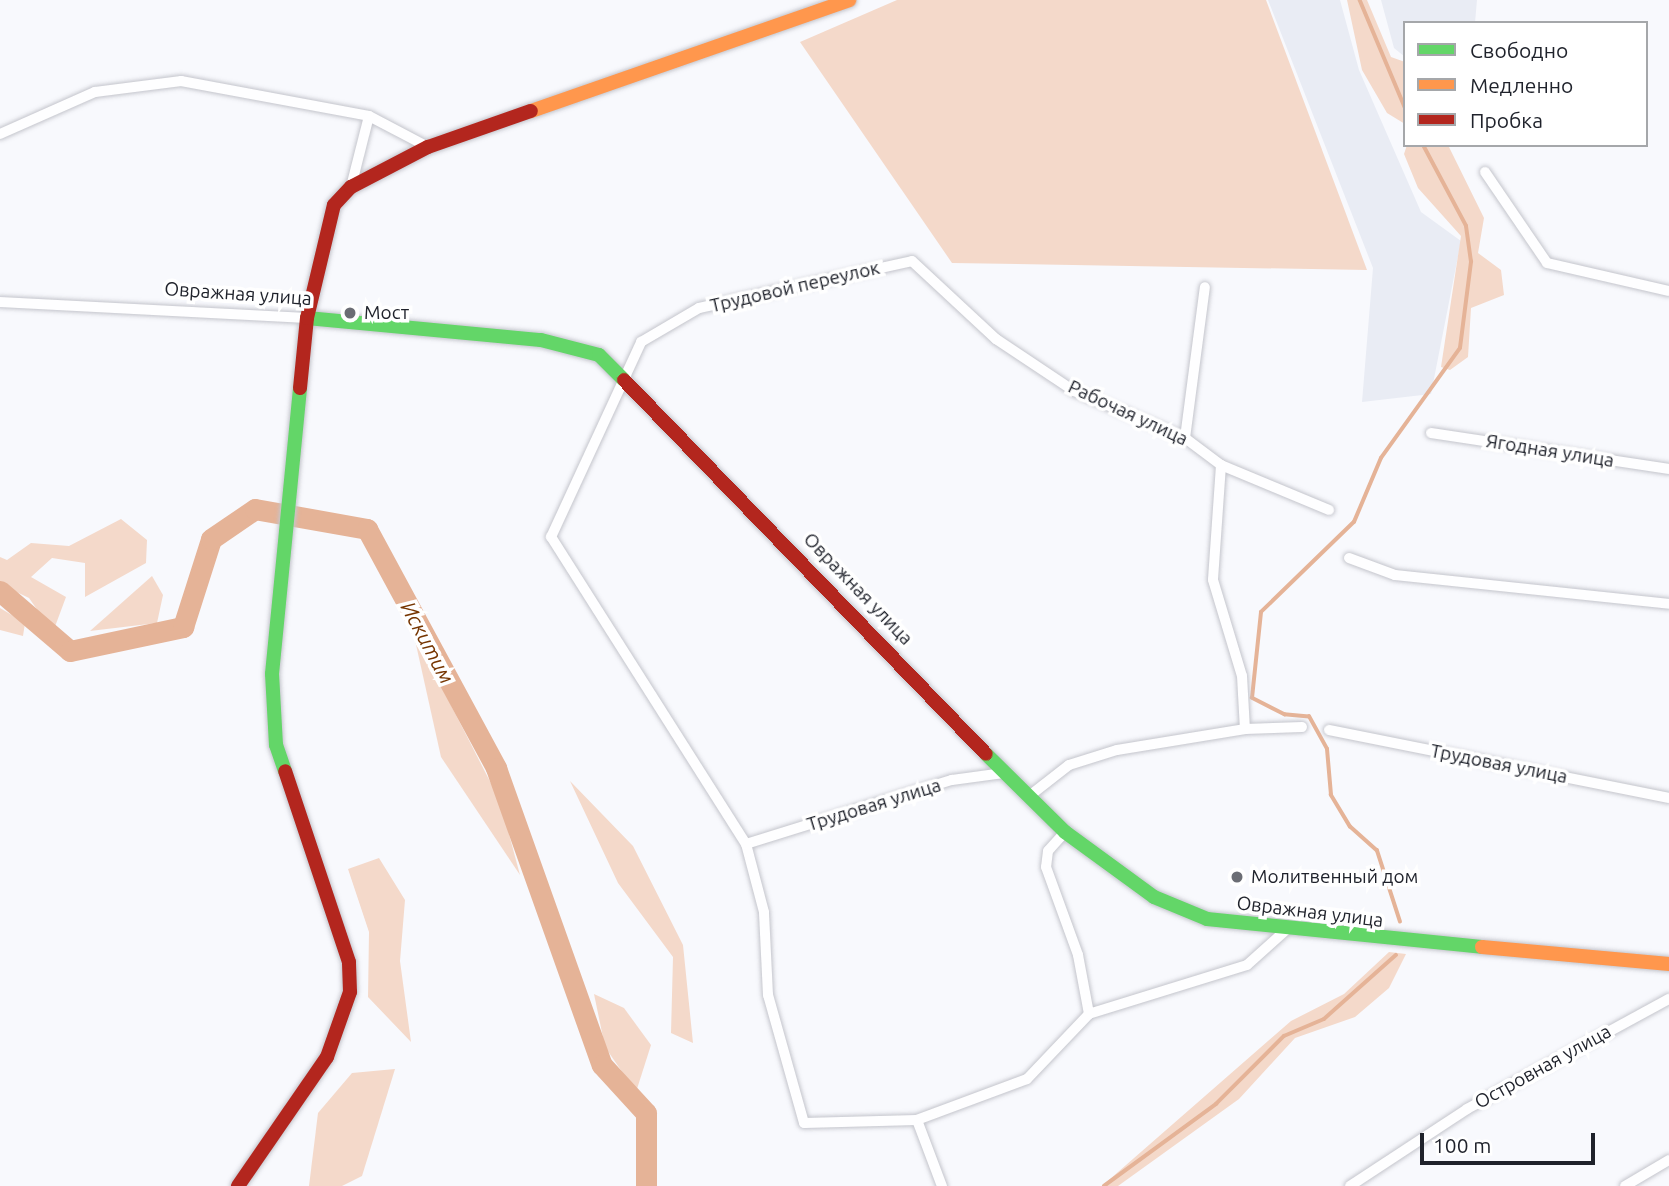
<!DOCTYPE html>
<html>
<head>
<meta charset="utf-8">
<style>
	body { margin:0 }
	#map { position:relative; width:1669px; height:1186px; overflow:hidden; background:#f8f9fd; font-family:Ubuntu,sans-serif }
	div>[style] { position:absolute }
	.built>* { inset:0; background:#e9ecf4 }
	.green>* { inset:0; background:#f4d9ca }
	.stream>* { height:3.5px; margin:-1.75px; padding:0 1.75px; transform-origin:1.75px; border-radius:1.75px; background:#e5b397 }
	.river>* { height:21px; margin:-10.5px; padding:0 10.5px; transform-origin:10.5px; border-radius:10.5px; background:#e5b397 }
	.roads { filter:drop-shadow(0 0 2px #c4c5cc) drop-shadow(0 0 2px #c4c5cc) }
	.street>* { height:10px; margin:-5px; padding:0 5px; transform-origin:5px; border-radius:5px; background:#fefeff }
	.fast>* { height:14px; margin:-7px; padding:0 7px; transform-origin:7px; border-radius:7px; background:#63d668 }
	.slow>* { height:14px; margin:-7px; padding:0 7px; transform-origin:7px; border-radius:7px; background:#ff974d }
	.jam>* { height:14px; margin:-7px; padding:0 7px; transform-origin:7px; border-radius:7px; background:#b3261e }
	.dots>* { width:19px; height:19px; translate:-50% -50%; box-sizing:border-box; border:4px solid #fff; border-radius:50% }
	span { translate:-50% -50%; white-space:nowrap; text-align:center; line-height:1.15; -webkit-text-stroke:7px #fff; paint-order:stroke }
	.street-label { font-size:19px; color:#1f222b }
	.poi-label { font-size:19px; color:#1f222b }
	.left { translate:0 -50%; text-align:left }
	.water-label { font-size:21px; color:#763500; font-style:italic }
	.legend { position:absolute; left:1403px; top:21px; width:245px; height:126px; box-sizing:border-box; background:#fff; border:2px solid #a5a7aa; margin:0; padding:9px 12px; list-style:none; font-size:21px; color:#1f222b }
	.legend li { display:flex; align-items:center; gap:14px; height:35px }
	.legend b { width:35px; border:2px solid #a5a7aa }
	.scale { position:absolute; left:1420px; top:1133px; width:175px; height:32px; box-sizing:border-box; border:4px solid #1f222b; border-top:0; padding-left:9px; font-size:21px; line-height:24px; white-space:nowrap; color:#1f222b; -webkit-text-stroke:5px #fff; paint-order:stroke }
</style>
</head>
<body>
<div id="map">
	<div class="built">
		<i style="clip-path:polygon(1268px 0,1340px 0,1359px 70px,1421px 212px,1461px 241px,1431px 394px,1362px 402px,1373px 268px)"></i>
		<i style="clip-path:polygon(1381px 0,1477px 0,1475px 23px,1405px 23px,1405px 57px,1394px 48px)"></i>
	</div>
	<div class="green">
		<i style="clip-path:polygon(897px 0,1266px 0,1367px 270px,952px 263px,800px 42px)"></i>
		<i style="clip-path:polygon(1347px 0,1367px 0,1391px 57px,1405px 62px,1405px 124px,1387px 113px,1362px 70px)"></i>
		<i style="clip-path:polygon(1407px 145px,1448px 145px,1484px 218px,1478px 253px,1501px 270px,1504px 295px,1471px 308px,1468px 357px,1450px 370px,1441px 367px,1461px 236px,1418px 188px,1404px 154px)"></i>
		<i style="clip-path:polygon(121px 519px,147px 540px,146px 563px,85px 597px,85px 563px,52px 558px,31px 577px,66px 597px,53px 632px,29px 598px,0 584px,0 557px,7px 560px,31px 543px,69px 546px)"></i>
		<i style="clip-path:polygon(152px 576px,163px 595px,157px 623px,90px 631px)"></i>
		<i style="clip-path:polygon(0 608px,25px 623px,23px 636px,0 630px)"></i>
		<i style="clip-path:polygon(413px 631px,500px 801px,520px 875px,441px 757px)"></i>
		<i style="clip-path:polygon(570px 781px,633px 846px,683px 945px,693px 1043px,671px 1033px,673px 957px,618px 883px)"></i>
		<i style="clip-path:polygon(379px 858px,405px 900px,400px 961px,411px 1042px,368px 997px,369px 932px,348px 869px)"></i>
		<i style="clip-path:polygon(1389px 952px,1406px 954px,1389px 988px,1355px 1017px,1295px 1038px,1239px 1099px,1118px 1186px,1102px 1186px,1291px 1021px,1344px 994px)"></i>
		<i style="clip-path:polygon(594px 994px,624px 1008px,651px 1045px,636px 1092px,605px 1047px)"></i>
		<i style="clip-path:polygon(395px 1069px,362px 1176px,342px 1186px,309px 1186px,318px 1113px,352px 1073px)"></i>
	</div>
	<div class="stream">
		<i style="left:1360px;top:0;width:116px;rotate:67.2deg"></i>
		<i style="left:1400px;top:922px;width:75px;rotate:-107.9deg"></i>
		<i style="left:1377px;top:851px;width:36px;rotate:-138deg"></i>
		<i style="left:1350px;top:827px;width:37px;rotate:-121deg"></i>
		<i style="left:1331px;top:795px;width:46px;rotate:-95deg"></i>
		<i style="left:1327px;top:749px;width:37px;rotate:-119deg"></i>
		<i style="left:1309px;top:717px;width:24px;rotate:-175deg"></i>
		<i style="left:1285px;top:715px;width:37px;rotate:-153deg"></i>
		<i style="left:1252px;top:698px;width:86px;rotate:-84deg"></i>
		<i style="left:1261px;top:612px;width:129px;rotate:-44.1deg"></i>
		<i style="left:1354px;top:522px;width:69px;rotate:-67.1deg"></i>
		<i style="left:1381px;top:458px;width:135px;rotate:-54.3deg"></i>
		<i style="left:1460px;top:348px;width:87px;rotate:-82.7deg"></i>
		<i style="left:1471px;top:262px;width:36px;rotate:-98deg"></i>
		<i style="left:1466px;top:226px;width:92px;rotate:-118deg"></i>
		<i style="left:1104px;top:1186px;width:139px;rotate:-36.2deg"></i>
		<i style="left:1216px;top:1104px;width:96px;rotate:-45deg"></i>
		<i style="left:1284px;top:1036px;width:43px;rotate:-23deg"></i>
		<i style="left:1324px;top:1019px;width:96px;rotate:-41.6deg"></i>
	</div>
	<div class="river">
		<i style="left:0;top:591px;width:92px;rotate:40.6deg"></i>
		<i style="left:70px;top:651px;width:116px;rotate:-12deg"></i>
		<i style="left:183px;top:627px;width:92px;rotate:-72.3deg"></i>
		<i style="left:211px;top:539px;width:53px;rotate:-34.3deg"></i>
		<i style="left:255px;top:509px;width:114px;rotate:10.1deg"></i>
		<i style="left:367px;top:529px;width:272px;rotate:61.6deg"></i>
		<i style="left:496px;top:768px;width:315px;rotate:70.4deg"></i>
		<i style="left:602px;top:1065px;width:65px;rotate:47.5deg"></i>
		<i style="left:646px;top:1113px;width:73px;rotate:90deg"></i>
	</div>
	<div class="roads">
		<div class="street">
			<i style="left:0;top:134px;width:104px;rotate:-23.9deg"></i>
			<i style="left:95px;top:92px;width:87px;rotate:-7.3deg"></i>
			<i style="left:181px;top:81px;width:191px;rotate:10.5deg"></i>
			<i style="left:369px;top:116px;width:67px;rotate:27.7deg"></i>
			<i style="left:1485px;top:172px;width:110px;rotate:55.7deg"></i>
			<i style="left:1547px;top:263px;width:125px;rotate:12.9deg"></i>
			<i style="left:351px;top:187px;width:73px;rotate:-75.8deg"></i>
			<i style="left:0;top:302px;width:307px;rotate:3deg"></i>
			<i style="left:1431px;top:433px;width:241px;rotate:8.6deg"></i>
			<i style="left:1185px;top:438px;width:152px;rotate:-82.5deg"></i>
			<i style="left:1221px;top:465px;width:115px;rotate:94deg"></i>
			<i style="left:1213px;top:580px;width:100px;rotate:73.2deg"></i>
			<i style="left:1242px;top:676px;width:53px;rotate:86.8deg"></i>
			<i style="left:1349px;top:558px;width:49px;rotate:20.3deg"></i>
			<i style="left:1395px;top:575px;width:276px;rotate:6deg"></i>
			<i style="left:1329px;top:730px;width:347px;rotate:11.3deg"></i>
			<i style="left:1028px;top:797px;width:52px;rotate:-38deg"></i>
			<i style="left:1069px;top:765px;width:50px;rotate:-17.4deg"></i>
			<i style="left:1117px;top:750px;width:130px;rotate:-9.3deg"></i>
			<i style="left:1245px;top:729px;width:57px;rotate:-2deg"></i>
			<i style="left:1065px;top:832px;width:25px;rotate:132deg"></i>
			<i style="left:1048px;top:851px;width:16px;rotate:97deg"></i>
			<i style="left:1046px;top:867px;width:94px;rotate:70deg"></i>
			<i style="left:1078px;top:955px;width:60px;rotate:79.4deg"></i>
			<i style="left:746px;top:844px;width:216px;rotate:-17.3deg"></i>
			<i style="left:952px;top:780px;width:52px;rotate:-7.7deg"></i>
			<i style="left:1286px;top:930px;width:52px;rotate:138.1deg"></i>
			<i style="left:1247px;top:965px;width:165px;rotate:162.8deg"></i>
			<i style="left:1089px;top:1014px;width:90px;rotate:133.6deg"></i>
			<i style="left:1027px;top:1079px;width:117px;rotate:159.6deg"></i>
			<i style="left:917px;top:1120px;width:113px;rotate:178.5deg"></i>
			<i style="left:804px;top:1123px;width:133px;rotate:-105.7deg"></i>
			<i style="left:768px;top:995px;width:83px;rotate:-92.8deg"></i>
			<i style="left:764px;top:912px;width:70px;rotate:-104.8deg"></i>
			<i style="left:746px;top:844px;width:364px;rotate:-122.4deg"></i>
			<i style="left:551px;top:537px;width:215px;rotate:-65.2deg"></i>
			<i style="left:641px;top:342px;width:67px;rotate:-30.4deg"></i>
			<i style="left:699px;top:308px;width:218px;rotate:-12.4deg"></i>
			<i style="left:912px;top:261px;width:115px;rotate:42.9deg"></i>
			<i style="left:996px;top:339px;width:94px;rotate:33.7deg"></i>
			<i style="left:1074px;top:391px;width:121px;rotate:22.9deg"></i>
			<i style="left:1185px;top:438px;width:45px;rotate:36.9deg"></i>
			<i style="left:1221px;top:465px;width:117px;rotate:22.6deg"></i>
			<i style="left:917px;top:1120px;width:71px;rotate:69.3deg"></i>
			<i style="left:1350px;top:1186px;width:140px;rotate:-33.3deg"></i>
			<i style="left:1467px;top:1109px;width:230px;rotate:-28.6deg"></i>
			<i style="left:1625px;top:1186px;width:51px;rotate:-30.6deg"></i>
		</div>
		<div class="fast">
			<i style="left:307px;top:318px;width:235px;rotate:5.4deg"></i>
			<i style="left:541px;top:340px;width:60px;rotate:14.5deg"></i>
			<i style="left:599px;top:355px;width:35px;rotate:45deg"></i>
			<i style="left:986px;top:754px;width:111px;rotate:44.6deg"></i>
			<i style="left:1065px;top:832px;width:110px;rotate:36.1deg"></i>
			<i style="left:1154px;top:897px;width:57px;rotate:22.5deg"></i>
			<i style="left:1207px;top:919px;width:276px;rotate:5.8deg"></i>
			<i style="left:285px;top:771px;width:28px;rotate:-109deg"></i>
			<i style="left:276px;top:745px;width:71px;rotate:-93.2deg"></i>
			<i style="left:272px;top:674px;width:287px;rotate:-84.4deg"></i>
		</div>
		<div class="slow">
			<i style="left:531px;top:111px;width:337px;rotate:-19.2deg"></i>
			<i style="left:1482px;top:947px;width:188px;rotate:5.2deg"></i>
		</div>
		<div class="jam">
			<i style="left:624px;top:380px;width:520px;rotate:45.93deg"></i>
			<i style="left:300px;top:388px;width:70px;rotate:-84.3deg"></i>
			<i style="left:307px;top:318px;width:116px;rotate:-76.6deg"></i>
			<i style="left:334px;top:205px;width:25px;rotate:-47deg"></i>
			<i style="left:351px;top:187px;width:87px;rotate:-27.5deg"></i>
			<i style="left:428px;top:147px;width:109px;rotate:-19.3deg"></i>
			<i style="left:238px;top:1186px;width:157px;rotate:-55.4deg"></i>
			<i style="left:327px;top:1057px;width:69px;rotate:-70.5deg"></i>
			<i style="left:350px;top:992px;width:30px;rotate:-92deg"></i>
			<i style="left:349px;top:962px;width:201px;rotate:-108.5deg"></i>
		</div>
	</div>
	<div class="dots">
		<i style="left:350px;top:313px;background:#6b6d74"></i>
		<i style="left:1237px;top:877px;background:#6b6d74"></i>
	</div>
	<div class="street-label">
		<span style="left:795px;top:287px;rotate:-13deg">Трудовой переулок</span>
		<span style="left:238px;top:294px;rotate:4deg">Овражная улица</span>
		<span style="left:1128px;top:413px;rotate:25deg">Рабочая улица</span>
		<span style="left:1550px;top:451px;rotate:9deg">Ягодная улица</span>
		<span style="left:858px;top:589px;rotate:46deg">Овражная улица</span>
		<span style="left:1499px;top:764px;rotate:11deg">Трудовая улица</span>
		<span style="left:874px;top:805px;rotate:-17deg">Трудовая улица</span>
		<span style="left:1310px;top:912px;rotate:7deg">Овражная улица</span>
		<span style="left:1543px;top:1067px;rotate:-29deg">Островная улица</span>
	</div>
	<div class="poi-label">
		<span class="left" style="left:364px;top:313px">Мост</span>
		<span class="left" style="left:1251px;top:877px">Молитвенный дом</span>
	</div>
	<div class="water-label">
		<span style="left:428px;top:642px;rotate:62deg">Искитим</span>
	</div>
	<ul class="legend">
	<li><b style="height:9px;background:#63d668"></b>Свободно</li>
	<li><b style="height:9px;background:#ff974d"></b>Медленно</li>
	<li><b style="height:9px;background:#b3261e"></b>Пробка</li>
	</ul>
	<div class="scale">100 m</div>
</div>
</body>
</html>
